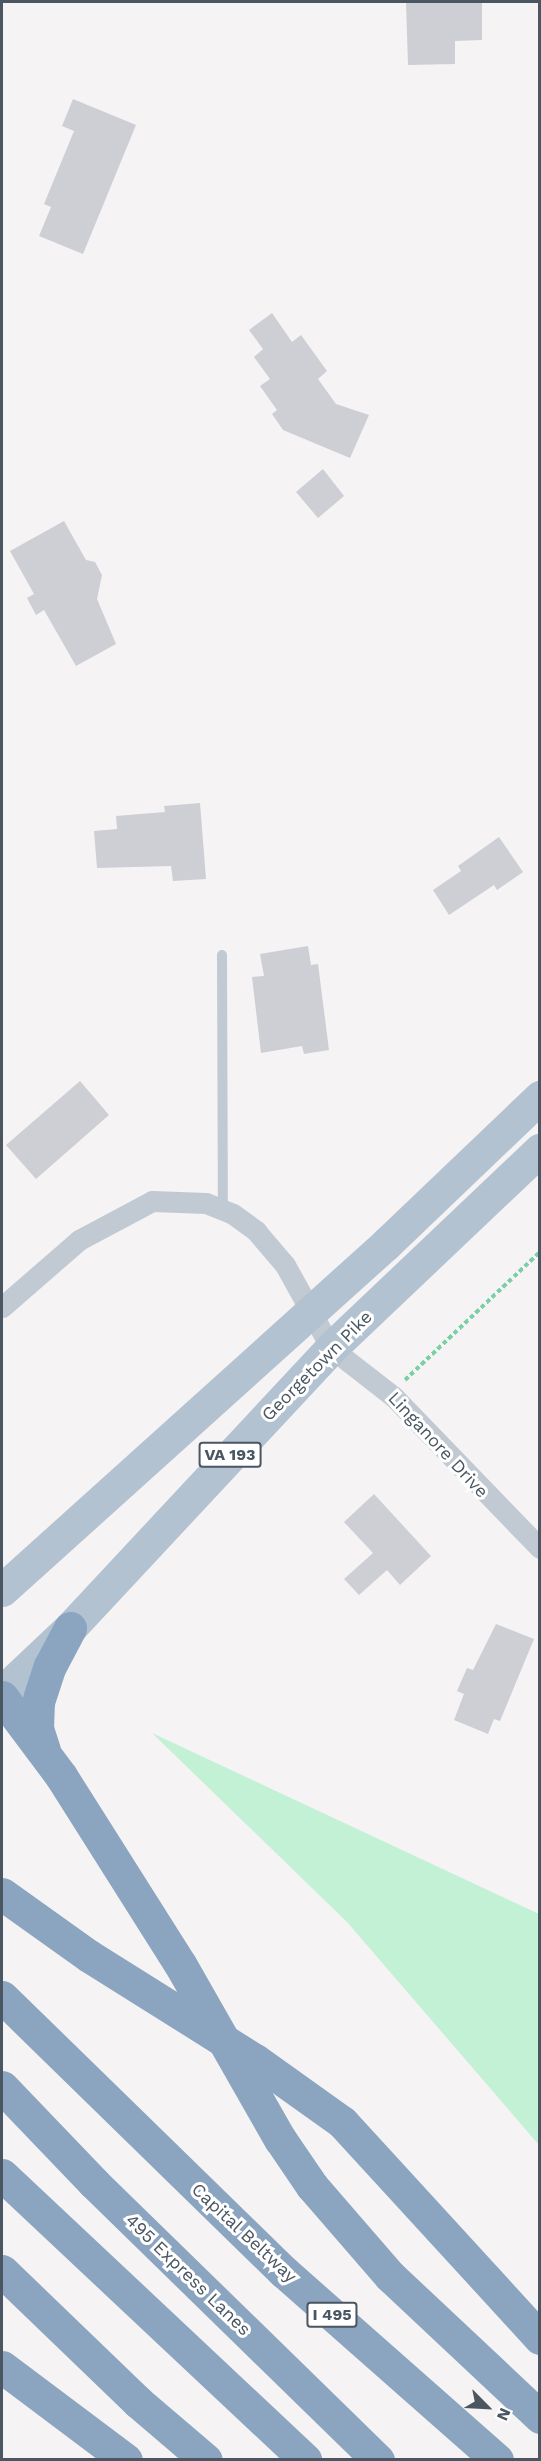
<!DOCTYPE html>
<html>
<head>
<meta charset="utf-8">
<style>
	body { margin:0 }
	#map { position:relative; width:541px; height:2461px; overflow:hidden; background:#f5f3f3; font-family:"Work Sans",sans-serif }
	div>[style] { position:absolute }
	.green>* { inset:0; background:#c3f1d5 }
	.building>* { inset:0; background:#cdcfd5 }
	.path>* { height:4px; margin-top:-2px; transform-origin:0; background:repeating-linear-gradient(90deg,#7ad0a6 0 4.5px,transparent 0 7.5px) }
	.service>* { height:10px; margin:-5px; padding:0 5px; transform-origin:5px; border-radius:5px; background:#c1cad2 }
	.minor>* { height:21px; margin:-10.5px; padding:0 10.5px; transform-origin:10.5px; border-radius:10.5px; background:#c1cad2 }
	.primary>* { height:33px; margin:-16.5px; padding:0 16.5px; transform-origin:16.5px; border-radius:16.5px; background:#b3c2d1 }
	.motorway>* { height:33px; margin:-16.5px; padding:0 16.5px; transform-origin:16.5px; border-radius:16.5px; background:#8ba5c1 }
	span { translate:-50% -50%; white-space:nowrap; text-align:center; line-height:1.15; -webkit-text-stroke:6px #fff; paint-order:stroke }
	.shield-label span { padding:2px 4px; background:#fff; border:2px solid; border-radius:4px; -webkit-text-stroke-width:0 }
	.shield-label { font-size:16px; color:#4a5661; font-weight:700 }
	.street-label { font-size:18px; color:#4a5661 }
	.frame { position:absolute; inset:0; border:3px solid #4a5661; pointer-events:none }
	.north { position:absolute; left:457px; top:2377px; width:60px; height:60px; -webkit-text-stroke:4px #fff; paint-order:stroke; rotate:114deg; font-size:16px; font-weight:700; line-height:24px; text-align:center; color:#4a5661 }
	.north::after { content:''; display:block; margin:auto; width:21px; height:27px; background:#4a5661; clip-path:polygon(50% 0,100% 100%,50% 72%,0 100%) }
</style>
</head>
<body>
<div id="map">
	<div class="green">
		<i style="clip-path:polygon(152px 1733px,539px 1914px,539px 2145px,347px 1922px)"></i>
	</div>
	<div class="building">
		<i style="clip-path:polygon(406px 2px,482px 2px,482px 40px,455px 41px,455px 64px,408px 65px)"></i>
		<i style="clip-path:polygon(73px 99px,136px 125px,83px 254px,39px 236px,51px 207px,44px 204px,74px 131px,62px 126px)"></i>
		<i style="clip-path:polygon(272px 313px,292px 342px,301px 335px,327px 371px,318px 379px,336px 404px,369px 415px,350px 458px,283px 430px,272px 414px,277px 410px,260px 386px,270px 379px,254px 357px,263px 349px,249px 330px)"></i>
		<i style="clip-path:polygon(323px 469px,344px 496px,318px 518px,296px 492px)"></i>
		<i style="clip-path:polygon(64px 521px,86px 560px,95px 562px,102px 575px,97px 599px,116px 644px,76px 666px,44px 610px,36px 615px,27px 598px,34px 594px,10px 551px)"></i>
		<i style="clip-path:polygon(200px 803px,206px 879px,173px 881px,171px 866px,97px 868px,94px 831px,117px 829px,116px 816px,165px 812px,164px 806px)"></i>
		<i style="clip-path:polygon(499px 837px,523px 872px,497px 890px,494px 885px,449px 915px,433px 890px,461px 871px,458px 866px)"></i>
		<i style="clip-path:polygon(308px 946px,311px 965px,318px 964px,329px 1050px,304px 1054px,302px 1046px,261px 1053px,252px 977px,264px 976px,260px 954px)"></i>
		<i style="clip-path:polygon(80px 1081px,109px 1115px,36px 1179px,6px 1145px)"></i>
		<i style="clip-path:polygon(374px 1494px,431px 1556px,400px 1585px,387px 1570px,359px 1595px,344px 1579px,373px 1553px,344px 1522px)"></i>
		<i style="clip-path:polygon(496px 1624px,534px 1639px,500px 1721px,494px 1719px,488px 1734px,454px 1720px,464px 1694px,457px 1691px,467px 1668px,473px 1670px)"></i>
	</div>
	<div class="path">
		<i style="left:405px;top:1380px;width:186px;rotate:-43.5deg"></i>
	</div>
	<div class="service">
		<i style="left:222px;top:955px;width:256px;rotate:89.8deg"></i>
	</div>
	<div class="minor">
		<i style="left:2px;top:1307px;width:102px;rotate:-41deg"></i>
		<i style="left:79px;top:1240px;width:83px;rotate:-28.1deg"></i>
		<i style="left:152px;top:1201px;width:54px;rotate:2.1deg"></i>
		<i style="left:206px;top:1203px;width:29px;rotate:22deg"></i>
		<i style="left:233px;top:1214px;width:29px;rotate:36deg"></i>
		<i style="left:256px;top:1231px;width:45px;rotate:49.5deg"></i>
		<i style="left:285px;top:1265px;width:95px;rotate:61deg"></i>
		<i style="left:331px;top:1348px;width:80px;rotate:37.9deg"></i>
		<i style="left:394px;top:1397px;width:210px;rotate:46deg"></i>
	</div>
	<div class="primary">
		<i style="left:2px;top:1590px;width:517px;rotate:-42.02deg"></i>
		<i style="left:386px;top:1244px;width:213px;rotate:-43.7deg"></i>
		<i style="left:2px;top:1692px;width:93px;rotate:-43.3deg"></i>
		<i style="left:70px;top:1628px;width:383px;rotate:-47deg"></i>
		<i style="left:331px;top:1348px;width:288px;rotate:-43.5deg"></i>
	</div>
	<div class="motorway">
		<i style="left:2px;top:1697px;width:99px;rotate:53.2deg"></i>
		<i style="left:61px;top:1776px;width:222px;rotate:57.7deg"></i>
		<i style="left:180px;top:1964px;width:202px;rotate:60.3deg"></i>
		<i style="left:280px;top:2139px;width:57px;rotate:55.8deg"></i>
		<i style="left:312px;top:2186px;width:119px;rotate:49.1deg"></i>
		<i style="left:390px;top:2276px;width:206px;rotate:43.2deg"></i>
		<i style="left:44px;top:1750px;width:22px;rotate:-108deg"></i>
		<i style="left:37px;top:1729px;width:27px;rotate:-88deg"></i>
		<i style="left:38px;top:1702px;width:38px;rotate:-72deg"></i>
		<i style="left:50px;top:1666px;width:43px;rotate:-62.2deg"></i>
		<i style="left:2px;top:1894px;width:107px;rotate:35.5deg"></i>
		<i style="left:89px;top:1956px;width:196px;rotate:32.1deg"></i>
		<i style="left:255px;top:2060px;width:107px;rotate:35.5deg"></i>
		<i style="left:342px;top:2122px;width:293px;rotate:47.5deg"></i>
		<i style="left:2px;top:1997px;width:394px;rotate:44.3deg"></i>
		<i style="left:284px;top:2272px;width:284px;rotate:41.4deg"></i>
		<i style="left:2px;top:2087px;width:133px;rotate:46.2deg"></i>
		<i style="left:94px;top:2183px;width:397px;rotate:44.3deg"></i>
		<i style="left:2px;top:2175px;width:416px;rotate:43.2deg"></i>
		<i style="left:2px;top:2271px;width:189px;rotate:43.9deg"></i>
		<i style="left:138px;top:2402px;width:89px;rotate:40.5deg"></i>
		<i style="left:2px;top:2367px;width:155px;rotate:36.9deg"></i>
	</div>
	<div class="shield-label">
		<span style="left:230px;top:1455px">VA 193</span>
		<span style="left:332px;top:2315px">I 495</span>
	</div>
	<div class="street-label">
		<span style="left:317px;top:1366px;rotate:-45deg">Georgetown Pike</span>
		<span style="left:438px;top:1445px;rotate:47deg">Linganore Drive</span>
		<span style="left:244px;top:2233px;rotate:43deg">Capital Beltway</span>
		<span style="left:188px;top:2275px;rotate:44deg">495 Express Lanes</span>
	</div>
	<div class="frame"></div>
	<div class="north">N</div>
</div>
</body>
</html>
